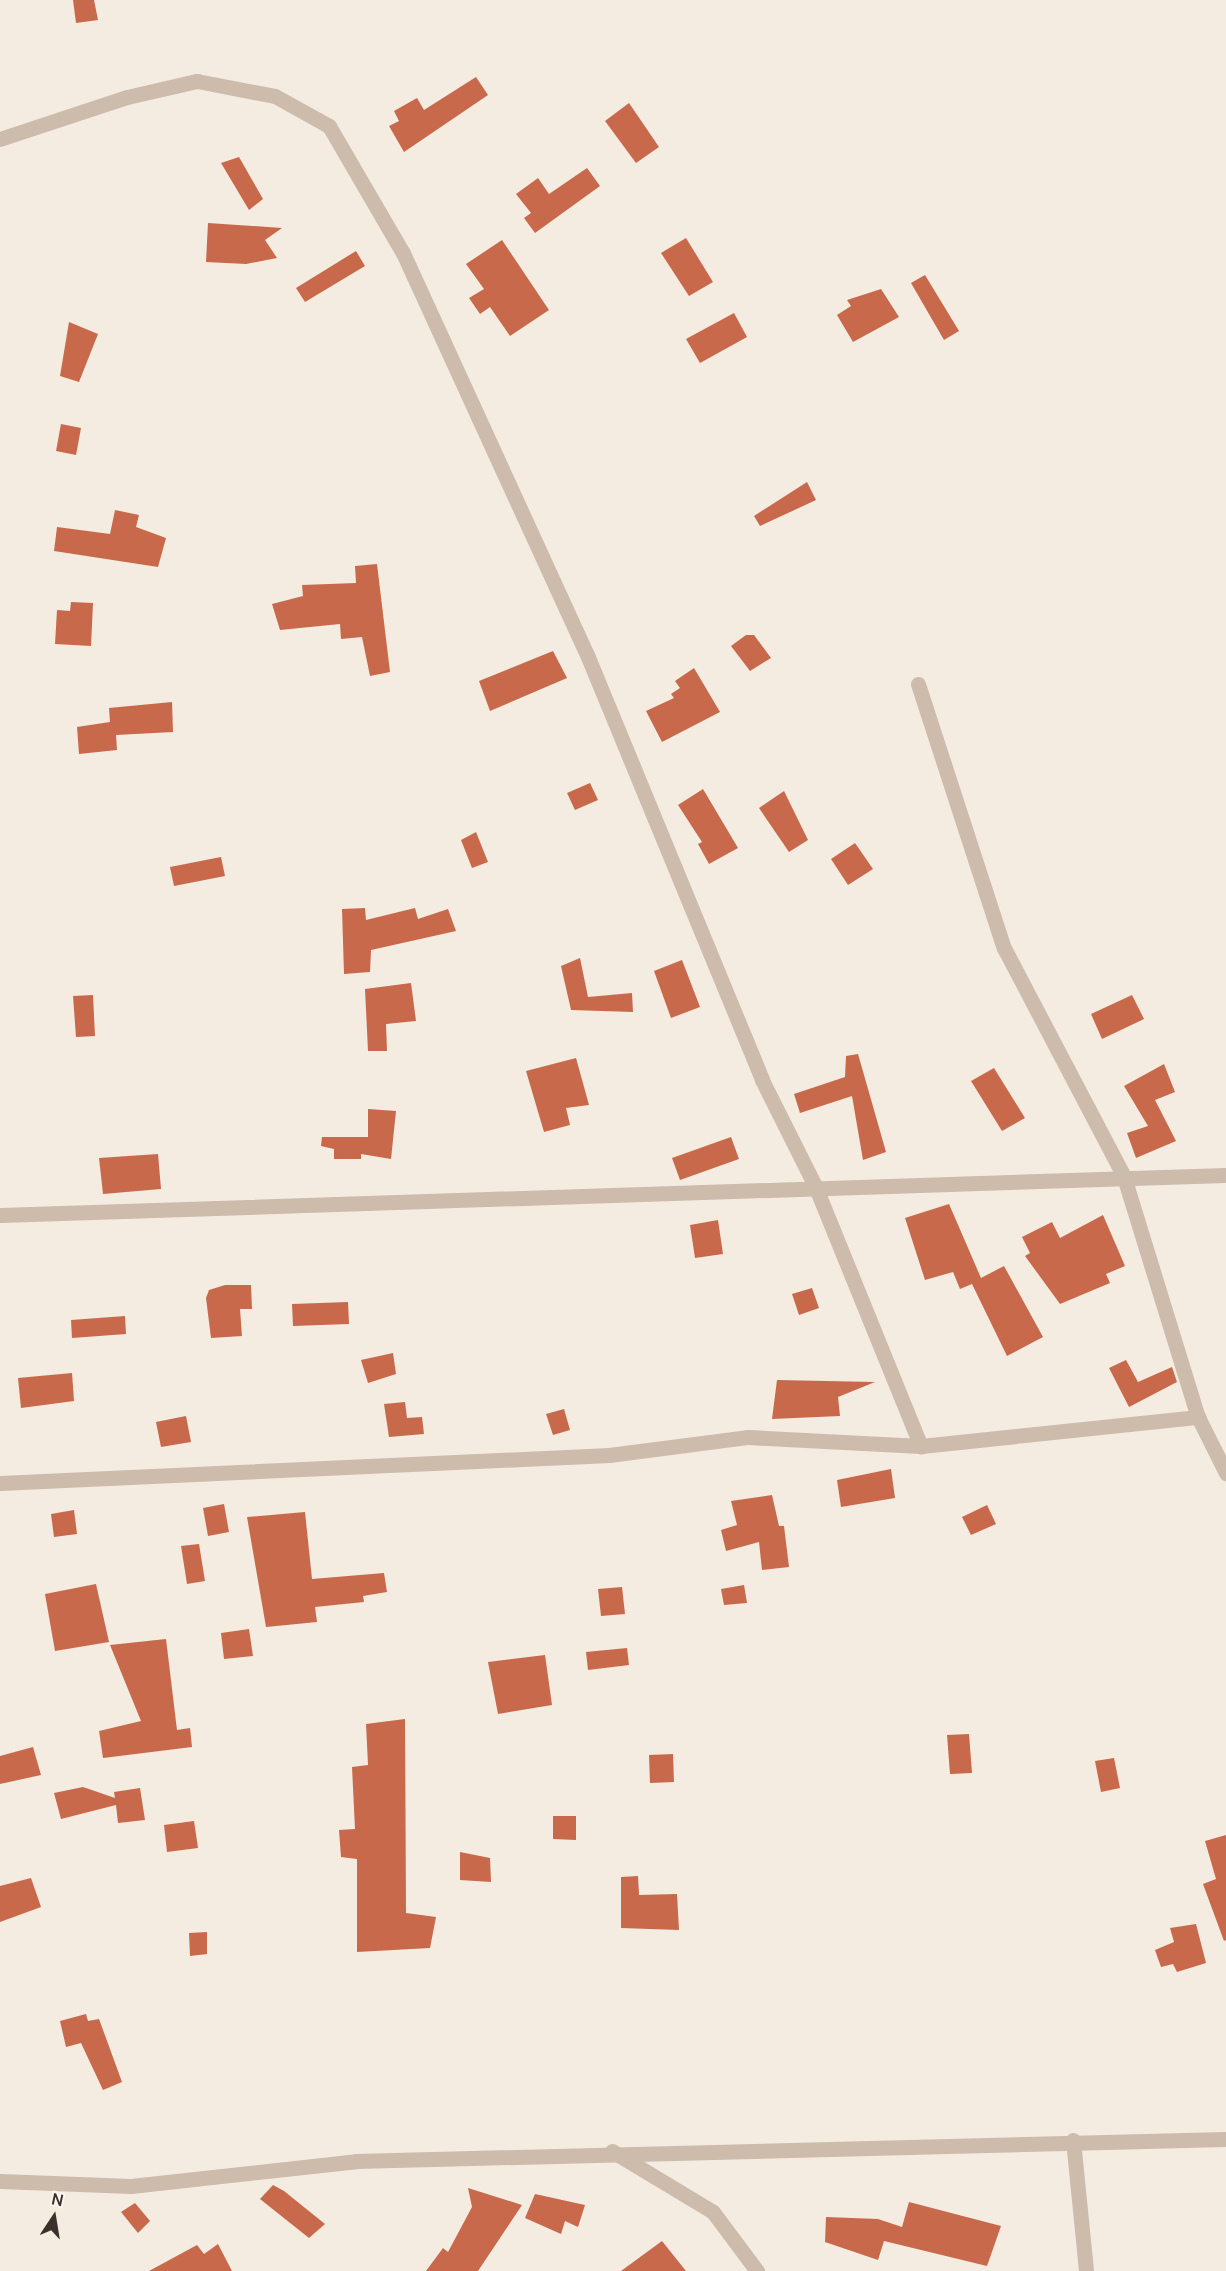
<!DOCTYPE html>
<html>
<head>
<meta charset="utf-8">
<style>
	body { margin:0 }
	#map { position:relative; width:1226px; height:2271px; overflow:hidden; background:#f4ebe1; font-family:Manrope,sans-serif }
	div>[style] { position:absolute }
	.building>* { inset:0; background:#c8694b }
	.street>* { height:15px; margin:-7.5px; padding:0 7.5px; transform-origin:7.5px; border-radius:7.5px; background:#cdbbac }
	span { translate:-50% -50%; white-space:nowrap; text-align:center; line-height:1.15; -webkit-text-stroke:5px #fbf5ee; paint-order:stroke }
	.north { position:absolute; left:24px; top:2187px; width:60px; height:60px; -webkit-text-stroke:4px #fbf5ee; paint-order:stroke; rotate:12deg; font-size:16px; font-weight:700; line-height:24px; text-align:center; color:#3b302b }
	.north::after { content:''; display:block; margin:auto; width:21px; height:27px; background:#3b302b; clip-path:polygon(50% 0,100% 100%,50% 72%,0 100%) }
</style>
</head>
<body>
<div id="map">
	<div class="building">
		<i style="clip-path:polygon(73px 0,94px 0,98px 20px,76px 23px)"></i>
		<i style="clip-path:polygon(476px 77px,488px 95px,404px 152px,389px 126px,399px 121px,394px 111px,417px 98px,424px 110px)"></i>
		<i style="clip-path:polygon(629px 103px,659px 147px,636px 163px,605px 121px)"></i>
		<i style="clip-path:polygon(239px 157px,263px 199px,249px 210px,221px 163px)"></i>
		<i style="clip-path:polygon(587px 168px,600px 186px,535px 233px,524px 218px,531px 213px,516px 194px,538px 178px,549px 194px)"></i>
		<i style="clip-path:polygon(208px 223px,282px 228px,265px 240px,277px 258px,246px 264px,206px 262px)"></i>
		<i style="clip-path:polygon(686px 238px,713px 282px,689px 296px,661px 253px)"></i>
		<i style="clip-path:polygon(502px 240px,549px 310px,510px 336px,490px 307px,480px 314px,469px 298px,484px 289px,466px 264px)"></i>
		<i style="clip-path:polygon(356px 251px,365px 266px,305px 302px,296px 288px)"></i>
		<i style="clip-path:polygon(925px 275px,959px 331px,944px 340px,911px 283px)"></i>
		<i style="clip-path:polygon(881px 289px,899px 317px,853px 342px,837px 315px,851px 306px,847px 300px)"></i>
		<i style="clip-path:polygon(734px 313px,747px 337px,700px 363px,686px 339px)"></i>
		<i style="clip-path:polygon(69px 322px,98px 334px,79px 382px,60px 376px)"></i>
		<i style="clip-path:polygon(61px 424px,81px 428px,76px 455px,56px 451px)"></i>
		<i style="clip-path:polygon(807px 482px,816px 500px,760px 526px,754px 516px)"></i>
		<i style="clip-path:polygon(115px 510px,139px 515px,136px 527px,166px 538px,158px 567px,54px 551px,57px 527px,110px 534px)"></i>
		<i style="clip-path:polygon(377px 564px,390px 672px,370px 676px,362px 637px,341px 639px,340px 624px,280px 630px,272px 604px,303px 596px,302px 585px,356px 583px,355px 566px)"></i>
		<i style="clip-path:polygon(71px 602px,93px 603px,91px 646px,55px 644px,57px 610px,70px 611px)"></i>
		<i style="clip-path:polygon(746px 635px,754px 635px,771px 658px,750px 671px,731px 646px)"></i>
		<i style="clip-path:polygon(553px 651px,567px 678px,490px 711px,479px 681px)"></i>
		<i style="clip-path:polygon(694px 668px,720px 712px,662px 742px,646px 711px,674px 698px,671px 694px,680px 688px,675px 681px)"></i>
		<i style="clip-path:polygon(172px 702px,173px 732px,116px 735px,117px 750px,79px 754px,77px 727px,110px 722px,109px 708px)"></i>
		<i style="clip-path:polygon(590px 783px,598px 800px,575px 810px,567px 793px)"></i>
		<i style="clip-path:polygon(703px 789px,738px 848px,709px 864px,698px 844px,702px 842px,678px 805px)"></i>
		<i style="clip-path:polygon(784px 791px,808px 840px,789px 852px,759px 808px)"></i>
		<i style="clip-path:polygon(476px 832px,488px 862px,472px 868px,461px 840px)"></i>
		<i style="clip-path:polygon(855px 843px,873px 869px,848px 885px,831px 859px)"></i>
		<i style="clip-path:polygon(221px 857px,225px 876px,174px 886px,170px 867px)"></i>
		<i style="clip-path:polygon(365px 908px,366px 920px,415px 908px,418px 919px,448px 909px,456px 931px,371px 950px,370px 972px,344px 974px,342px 909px)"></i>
		<i style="clip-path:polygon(580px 958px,588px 997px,632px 993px,633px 1012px,571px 1010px,561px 966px)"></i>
		<i style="clip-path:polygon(682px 960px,700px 1007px,671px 1018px,654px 971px)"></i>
		<i style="clip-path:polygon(411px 983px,416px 1021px,386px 1024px,387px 1051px,368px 1051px,365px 989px)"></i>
		<i style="clip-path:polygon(93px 995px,95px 1036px,76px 1037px,73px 996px)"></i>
		<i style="clip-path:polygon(1132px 995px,1144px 1019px,1102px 1039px,1091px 1014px)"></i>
		<i style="clip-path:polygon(858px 1054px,886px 1152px,863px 1160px,852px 1096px,800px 1113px,794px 1094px,845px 1077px,846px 1056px)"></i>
		<i style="clip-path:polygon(576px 1058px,589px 1105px,566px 1108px,570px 1125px,544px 1132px,526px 1071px)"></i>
		<i style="clip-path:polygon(1164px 1064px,1175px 1092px,1155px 1100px,1176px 1141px,1136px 1158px,1127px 1133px,1148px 1126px,1124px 1086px)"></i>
		<i style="clip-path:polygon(994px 1068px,1025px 1118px,1002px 1131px,971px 1081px)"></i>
		<i style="clip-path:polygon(368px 1109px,396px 1111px,391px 1159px,361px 1154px,361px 1159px,334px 1159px,334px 1149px,321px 1146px,322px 1137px,368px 1137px)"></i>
		<i style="clip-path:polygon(731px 1137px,739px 1159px,680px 1180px,672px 1158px)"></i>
		<i style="clip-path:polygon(158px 1154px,161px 1189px,103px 1194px,99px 1158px)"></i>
		<i style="clip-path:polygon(949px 1204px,981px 1278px,1004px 1266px,1043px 1337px,1007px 1356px,972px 1284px,960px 1289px,953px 1272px,925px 1280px,905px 1218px)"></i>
		<i style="clip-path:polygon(1103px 1215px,1125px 1266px,1106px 1274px,1110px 1283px,1060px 1304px,1025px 1256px,1030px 1253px,1022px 1237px,1052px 1222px,1060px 1238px)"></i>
		<i style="clip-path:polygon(718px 1220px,723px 1254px,695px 1258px,690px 1225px)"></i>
		<i style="clip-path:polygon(225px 1285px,251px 1285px,252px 1309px,240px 1309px,242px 1336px,211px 1338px,206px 1298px,209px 1290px)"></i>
		<i style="clip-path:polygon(812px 1288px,819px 1308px,799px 1315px,792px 1294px)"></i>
		<i style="clip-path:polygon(348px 1302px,349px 1324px,293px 1326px,292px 1304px)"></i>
		<i style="clip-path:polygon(125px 1316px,126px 1334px,72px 1338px,71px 1320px)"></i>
		<i style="clip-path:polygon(393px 1353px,396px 1374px,368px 1383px,361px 1360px)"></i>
		<i style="clip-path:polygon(1126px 1360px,1138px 1382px,1172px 1367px,1177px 1382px,1129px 1407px,1109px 1368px)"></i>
		<i style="clip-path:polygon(72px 1373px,74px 1401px,21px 1408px,18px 1378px)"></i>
		<i style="clip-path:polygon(777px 1380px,875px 1382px,838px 1397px,840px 1416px,772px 1419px)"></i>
		<i style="clip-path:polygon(405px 1402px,407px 1418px,422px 1417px,424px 1434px,389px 1437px,384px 1404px)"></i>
		<i style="clip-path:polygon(564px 1409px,570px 1430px,553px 1435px,546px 1414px)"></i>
		<i style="clip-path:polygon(186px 1416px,191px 1442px,161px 1447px,156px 1422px)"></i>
		<i style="clip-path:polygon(891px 1469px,895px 1498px,841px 1507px,837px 1480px)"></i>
		<i style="clip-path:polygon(772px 1495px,779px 1526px,784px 1526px,789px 1567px,762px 1570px,759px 1542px,726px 1551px,721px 1530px,737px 1525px,731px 1501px)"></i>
		<i style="clip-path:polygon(224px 1504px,229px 1532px,208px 1536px,203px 1508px)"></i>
		<i style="clip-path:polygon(987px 1505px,996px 1524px,971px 1535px,962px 1517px)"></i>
		<i style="clip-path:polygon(74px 1510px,77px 1534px,54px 1537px,51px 1514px)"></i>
		<i style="clip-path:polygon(305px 1512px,312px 1579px,384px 1573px,387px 1592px,363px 1596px,364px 1602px,315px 1607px,317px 1622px,266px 1627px,247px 1517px)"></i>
		<i style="clip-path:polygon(199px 1544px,205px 1581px,187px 1584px,181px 1546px)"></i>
		<i style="clip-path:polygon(96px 1584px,109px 1642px,55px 1651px,45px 1594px)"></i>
		<i style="clip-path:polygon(744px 1585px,747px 1603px,724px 1605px,721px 1589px)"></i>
		<i style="clip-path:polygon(622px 1587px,625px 1614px,601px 1616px,598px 1589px)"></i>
		<i style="clip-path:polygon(249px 1629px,253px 1656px,224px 1659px,221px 1633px)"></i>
		<i style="clip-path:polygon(166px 1639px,177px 1730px,190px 1728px,192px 1747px,103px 1758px,99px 1731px,141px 1721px,110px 1645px)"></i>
		<i style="clip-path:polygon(627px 1648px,629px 1665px,588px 1670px,586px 1652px)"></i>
		<i style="clip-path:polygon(545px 1655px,552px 1705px,498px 1714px,488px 1662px)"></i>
		<i style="clip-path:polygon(405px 1719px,406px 1913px,436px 1917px,430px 1948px,357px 1952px,357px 1859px,341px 1857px,339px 1830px,355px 1829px,352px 1767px,368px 1765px,366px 1724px)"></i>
		<i style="clip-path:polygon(969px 1734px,972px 1773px,950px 1774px,947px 1735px)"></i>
		<i style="clip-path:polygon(33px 1747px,41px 1775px,0 1784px,0 1756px)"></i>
		<i style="clip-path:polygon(673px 1754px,674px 1782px,650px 1783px,649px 1755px)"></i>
		<i style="clip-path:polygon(1114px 1758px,1120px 1788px,1101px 1792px,1095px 1761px)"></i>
		<i style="clip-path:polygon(83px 1787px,115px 1798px,114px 1792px,140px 1788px,145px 1820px,118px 1823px,116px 1805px,61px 1819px,54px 1793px)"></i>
		<i style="clip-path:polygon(553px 1816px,576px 1816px,576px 1840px,553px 1839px)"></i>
		<i style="clip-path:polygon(194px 1821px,198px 1848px,167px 1852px,164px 1825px)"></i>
		<i style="clip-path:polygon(1226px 1835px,1226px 1940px,1224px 1941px,1203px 1884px,1216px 1879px,1205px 1841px)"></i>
		<i style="clip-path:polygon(460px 1852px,490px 1858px,491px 1882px,460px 1880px)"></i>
		<i style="clip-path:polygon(638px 1876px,639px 1895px,677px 1894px,679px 1930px,621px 1928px,621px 1877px)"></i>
		<i style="clip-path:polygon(31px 1878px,41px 1907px,0 1922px,0 1886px)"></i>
		<i style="clip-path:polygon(1196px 1924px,1206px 1963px,1177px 1972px,1173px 1964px,1161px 1967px,1155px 1950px,1174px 1942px,1170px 1928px)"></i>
		<i style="clip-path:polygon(207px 1932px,207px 1954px,190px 1956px,189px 1933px)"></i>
		<i style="clip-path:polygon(86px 2014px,88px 2021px,99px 2019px,122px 2082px,103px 2090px,81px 2043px,66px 2047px,60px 2021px)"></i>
		<i style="clip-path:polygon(273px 2185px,284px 2191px,325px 2224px,309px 2238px,260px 2199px)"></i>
		<i style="clip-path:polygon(468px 2188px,522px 2205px,478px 2271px,426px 2271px,443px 2248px,448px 2252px,472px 2207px)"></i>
		<i style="clip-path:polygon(535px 2194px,585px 2205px,578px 2227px,565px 2221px,561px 2234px,525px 2218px)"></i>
		<i style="clip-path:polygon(909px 2202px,1001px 2226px,987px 2266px,884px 2241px,878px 2260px,825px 2242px,826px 2217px,878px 2219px,902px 2227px)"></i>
		<i style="clip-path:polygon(135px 2203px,150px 2221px,138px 2233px,121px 2212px)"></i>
		<i style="clip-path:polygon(662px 2241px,686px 2271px,621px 2271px)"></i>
		<i style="clip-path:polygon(218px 2244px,232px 2271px,149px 2271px,197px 2245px,204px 2254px)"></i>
	</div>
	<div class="street">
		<i style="left:0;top:139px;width:134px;rotate:-18.3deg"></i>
		<i style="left:127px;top:97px;width:72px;rotate:-12.9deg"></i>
		<i style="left:197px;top:81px;width:79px;rotate:10.9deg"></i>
		<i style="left:275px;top:96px;width:62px;rotate:29.1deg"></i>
		<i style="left:329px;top:126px;width:147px;rotate:59.8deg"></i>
		<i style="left:403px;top:253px;width:444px;rotate:65.4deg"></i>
		<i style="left:588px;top:657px;width:457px;rotate:67.6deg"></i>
		<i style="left:762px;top:1080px;width:121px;rotate:63.4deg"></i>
		<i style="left:816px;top:1188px;width:279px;rotate:67.9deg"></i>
		<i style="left:918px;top:684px;width:278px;rotate:72deg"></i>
		<i style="left:1004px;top:948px;width:259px;rotate:62.3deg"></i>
		<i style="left:1124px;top:1177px;width:251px;rotate:72.9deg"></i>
		<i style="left:1198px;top:1417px;width:63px;rotate:63.4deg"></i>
		<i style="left:0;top:1215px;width:1227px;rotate:-1.87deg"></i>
		<i style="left:0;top:1483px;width:610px;rotate:-2.63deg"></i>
		<i style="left:609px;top:1455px;width:139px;rotate:-7.4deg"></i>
		<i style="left:747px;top:1437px;width:174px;rotate:3deg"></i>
		<i style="left:921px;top:1446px;width:279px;rotate:-6deg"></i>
		<i style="left:1073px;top:2140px;width:132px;rotate:84.3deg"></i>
		<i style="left:612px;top:2151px;width:118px;rotate:31.1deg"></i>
		<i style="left:713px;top:2212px;width:74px;rotate:53.3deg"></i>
		<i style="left:0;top:2181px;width:131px;rotate:2.2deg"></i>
		<i style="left:131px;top:2186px;width:226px;rotate:-6.3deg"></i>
		<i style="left:356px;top:2161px;width:870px;rotate:-1.45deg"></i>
	</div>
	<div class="north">N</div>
</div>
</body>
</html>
